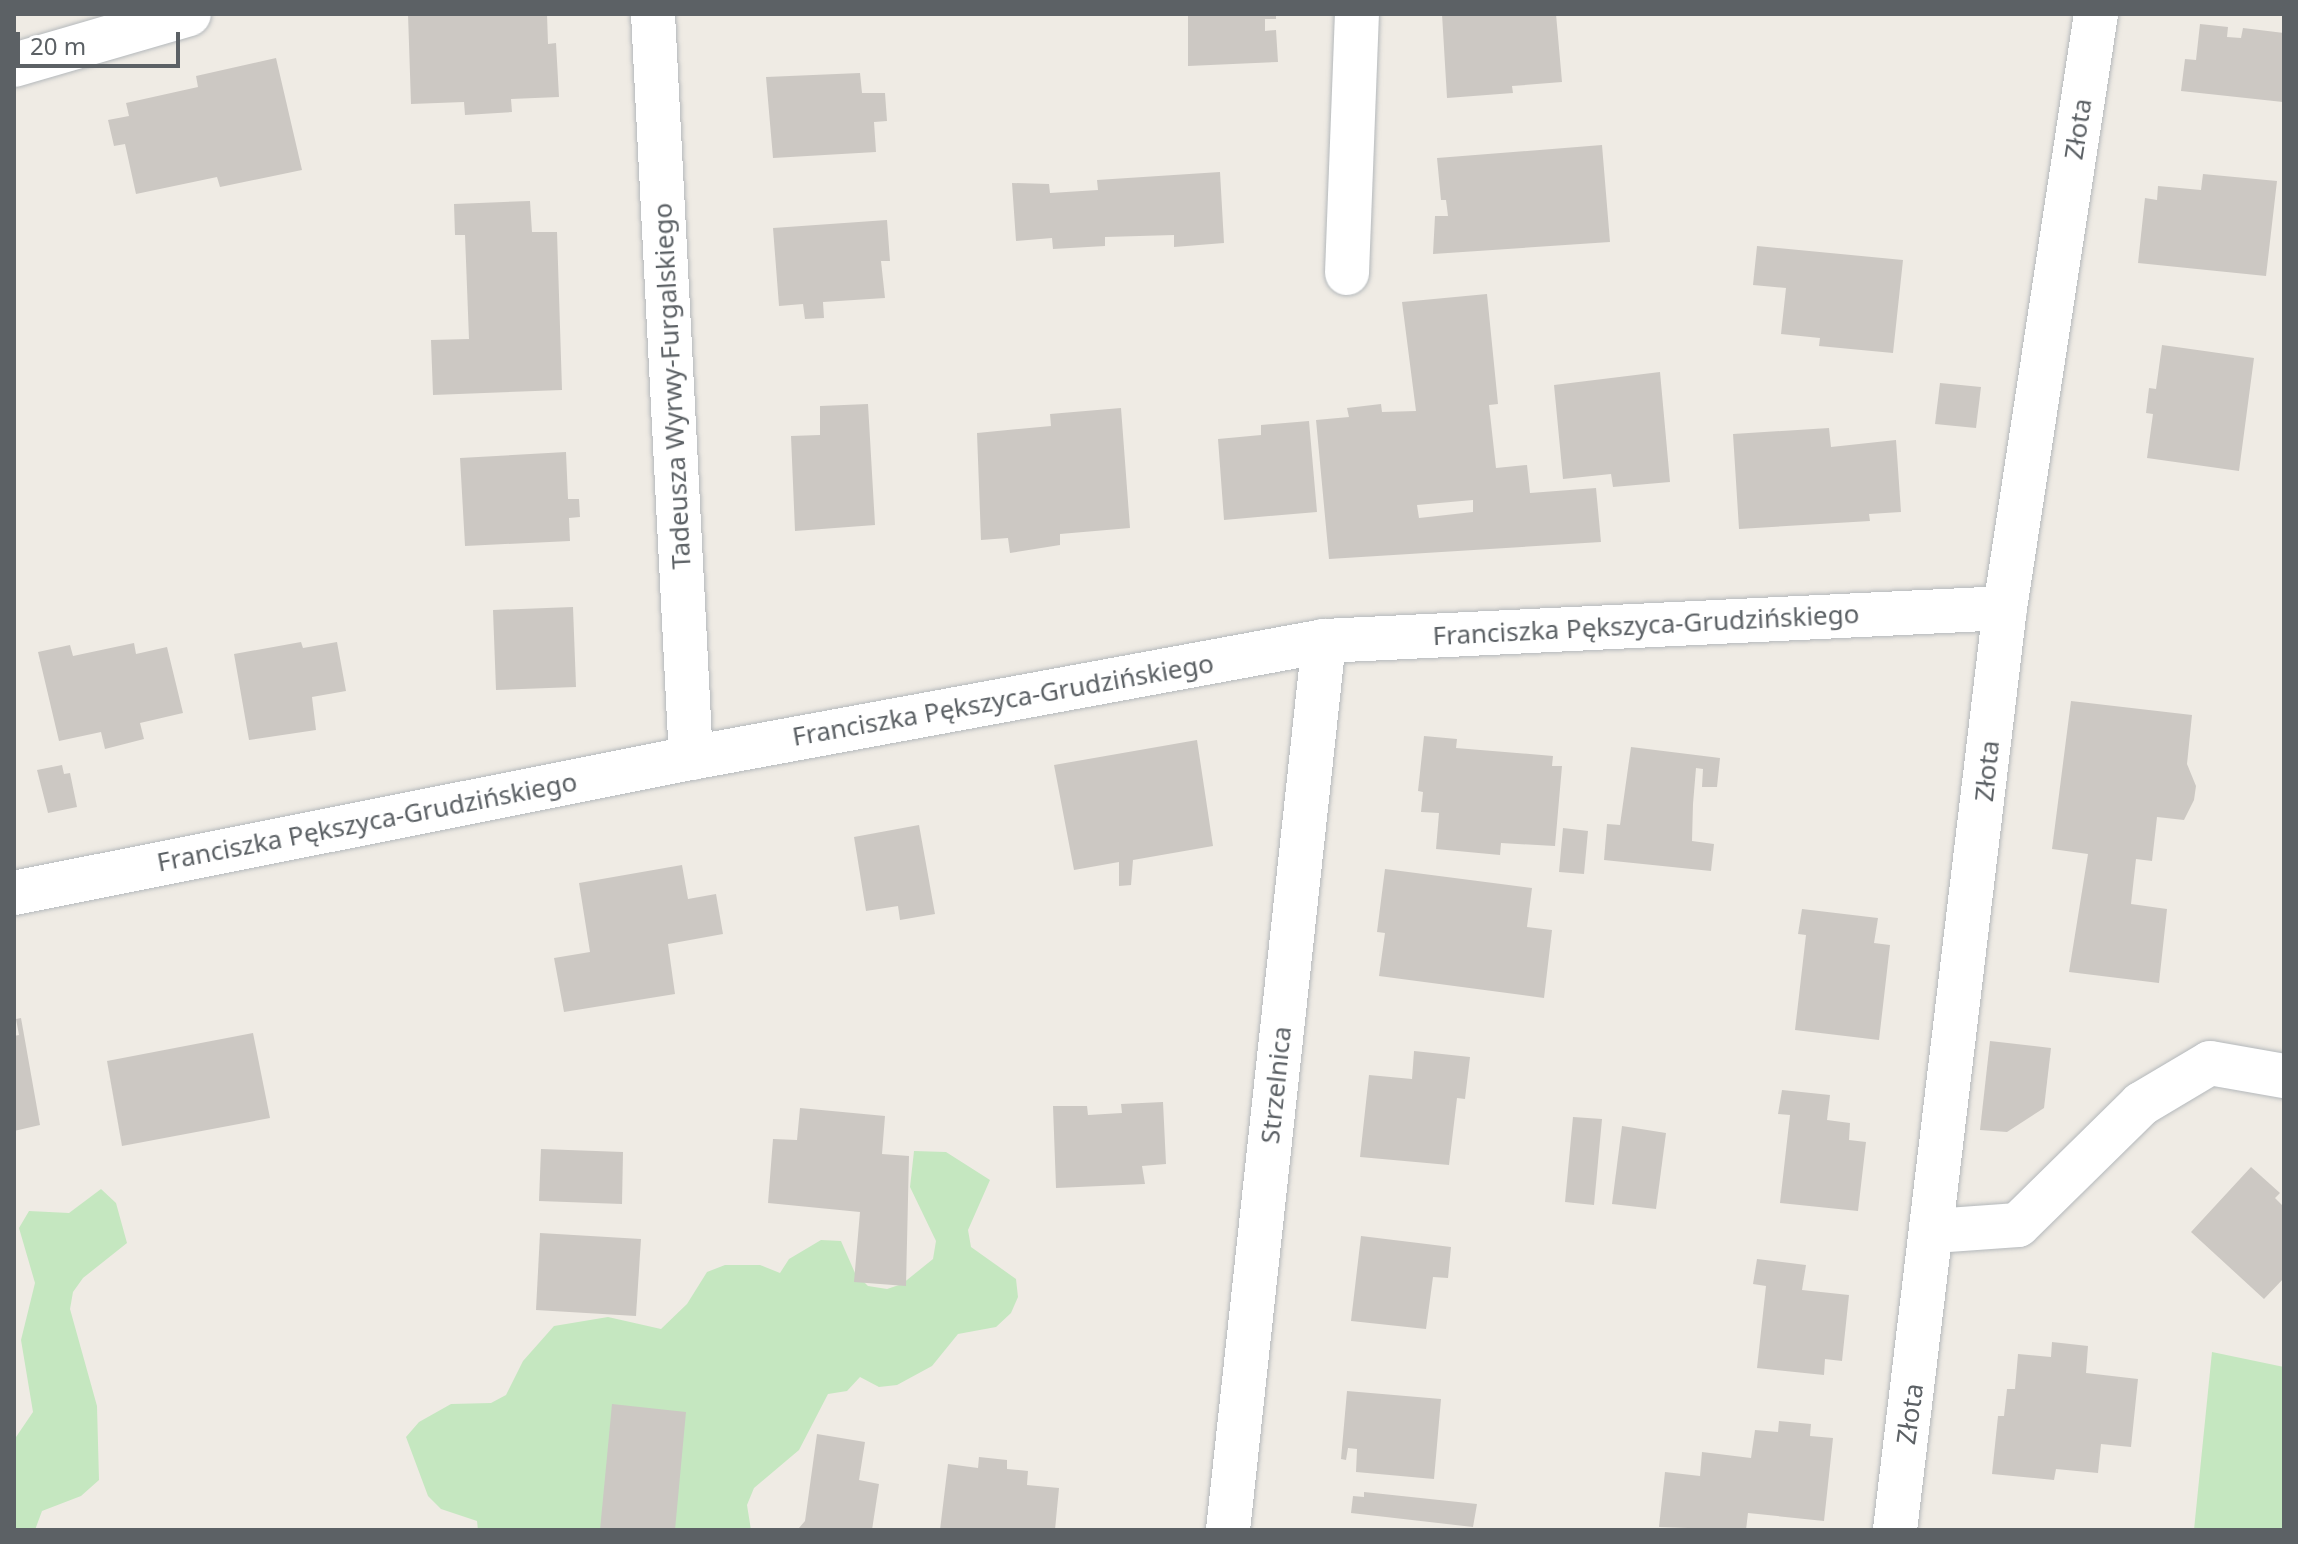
<!DOCTYPE html>
<html>
<head>
<meta charset="utf-8">
<style>
	body { margin:0 }
	#map { position:relative; width:2298px; height:1544px; overflow:hidden; background:#efebe4; font-family:"Noto Sans",sans-serif }
	div>[style] { position:absolute }
	.green>* { inset:0; background:#c5e7c0 }
	.building>* { inset:0; background:#ccc8c3 }
	.roads { filter:drop-shadow(0 0 2px #b4b8bb) drop-shadow(0 0 2px #b4b8bb) }
	.minor>* { height:44px; margin:-22px; padding:0 22px; transform-origin:22px; border-radius:22px; background:#fff }
	span { translate:-50% -50%; white-space:nowrap; text-align:center; line-height:1.15; -webkit-text-stroke:7px #fff; paint-order:stroke }
	.street-label { font-size:26px; color:#5c6165 }
	.frame { position:absolute; inset:0; border:16px solid #5c6165; pointer-events:none }
	.scale { position:absolute; left:16px; top:32px; width:164px; height:36px; box-sizing:border-box; border:4px solid #5c6165; border-top:0; padding-left:10px; font-size:24px; line-height:28px; white-space:nowrap; color:#5c6165; -webkit-text-stroke:6px #fff; paint-order:stroke }
</style>
</head>
<body>
<div id="map">
	<div class="green">
		<i style="clip-path:polygon(914px 1151px,946px 1152px,990px 1180px,968px 1230px,971px 1247px,1016px 1279px,1018px 1297px,1011px 1313px,996px 1327px,958px 1334px,932px 1366px,897px 1385px,879px 1387px,860px 1377px,847px 1391px,828px 1394px,799px 1450px,754px 1488px,747px 1505px,751px 1530px,478px 1530px,477px 1521px,441px 1509px,428px 1496px,406px 1437px,419px 1422px,451px 1404px,491px 1403px,506px 1395px,523px 1361px,554px 1326px,608px 1317px,661px 1329px,687px 1304px,707px 1272px,725px 1265px,760px 1265px,780px 1273px,789px 1259px,821px 1240px,841px 1241px,855px 1273px,868px 1286px,887px 1289px,902px 1284px,933px 1259px,936px 1241px,910px 1187px)"></i>
		<i style="clip-path:polygon(101px 1189px,116px 1203px,127px 1243px,83px 1278px,73px 1292px,70px 1309px,97px 1406px,99px 1480px,81px 1496px,42px 1511px,35px 1530px,14px 1530px,14px 1440px,33px 1412px,21px 1340px,35px 1283px,19px 1228px,29px 1211px,69px 1213px)"></i>
		<i style="clip-path:polygon(2212px 1352px,2284px 1367px,2284px 1530px,2194px 1530px)"></i>
	</div>
	<div class="building">
		<i style="clip-path:polygon(408px 14px,547px 14px,548px 44px,556px 43px,559px 97px,511px 99px,512px 112px,465px 115px,464px 102px,411px 104px)"></i>
		<i style="clip-path:polygon(1188px 14px,1276px 14px,1276px 19px,1265px 19px,1265px 31px,1276px 30px,1278px 62px,1188px 66px)"></i>
		<i style="clip-path:polygon(1442px 14px,1556px 14px,1562px 82px,1512px 86px,1513px 93px,1447px 98px)"></i>
		<i style="clip-path:polygon(2200px 24px,2228px 27px,2227px 37px,2241px 38px,2243px 28px,2284px 33px,2283px 102px,2181px 91px,2185px 59px,2196px 60px)"></i>
		<i style="clip-path:polygon(276px 58px,302px 170px,220px 187px,217px 177px,136px 194px,125px 144px,114px 146px,108px 120px,129px 116px,126px 103px,198px 87px,196px 76px)"></i>
		<i style="clip-path:polygon(860px 73px,862px 93px,885px 93px,887px 121px,874px 122px,876px 152px,773px 158px,766px 77px)"></i>
		<i style="clip-path:polygon(1602px 145px,1610px 242px,1433px 254px,1435px 216px,1448px 216px,1446px 200px,1441px 200px,1437px 158px)"></i>
		<i style="clip-path:polygon(1220px 172px,1224px 243px,1174px 247px,1174px 235px,1105px 237px,1105px 246px,1053px 249px,1052px 238px,1016px 241px,1012px 183px,1049px 184px,1050px 193px,1098px 190px,1097px 180px)"></i>
		<i style="clip-path:polygon(2203px 174px,2277px 181px,2266px 276px,2138px 263px,2145px 198px,2157px 200px,2158px 186px,2201px 190px)"></i>
		<i style="clip-path:polygon(530px 201px,532px 232px,557px 232px,562px 390px,433px 395px,431px 340px,469px 339px,465px 235px,455px 235px,454px 204px)"></i>
		<i style="clip-path:polygon(887px 220px,890px 261px,881px 261px,885px 298px,823px 302px,824px 318px,805px 319px,803px 304px,779px 306px,773px 228px)"></i>
		<i style="clip-path:polygon(1757px 246px,1903px 260px,1893px 353px,1819px 346px,1820px 338px,1781px 334px,1786px 288px,1753px 285px)"></i>
		<i style="clip-path:polygon(evenodd,1487px 294px,1498px 404px,1489px 405px,1496px 468px,1527px 465px,1530px 493px,1596px 488px,1601px 542px,1329px 559px,1316px 420px,1349px 417px,1347px 408px,1381px 404px,1382px 412px,1416px 411px,1402px 302px,1487px 294px,1473px 500px,1473px 512px,1419px 518px,1417px 505px,1473px 500px)"></i>
		<i style="clip-path:polygon(2162px 345px,2254px 358px,2239px 471px,2147px 458px,2153px 414px,2146px 413px,2149px 388px,2156px 389px)"></i>
		<i style="clip-path:polygon(1660px 372px,1670px 482px,1613px 487px,1611px 474px,1563px 479px,1554px 385px)"></i>
		<i style="clip-path:polygon(1940px 383px,1981px 387px,1976px 428px,1935px 424px)"></i>
		<i style="clip-path:polygon(868px 404px,875px 525px,795px 531px,791px 436px,820px 435px,820px 406px)"></i>
		<i style="clip-path:polygon(1121px 408px,1130px 528px,1060px 534px,1060px 545px,1010px 553px,1008px 538px,981px 540px,977px 433px,1051px 426px,1050px 414px)"></i>
		<i style="clip-path:polygon(1309px 421px,1317px 512px,1224px 520px,1218px 439px,1261px 435px,1261px 425px)"></i>
		<i style="clip-path:polygon(1829px 428px,1831px 447px,1896px 440px,1901px 512px,1869px 514px,1870px 521px,1739px 529px,1733px 434px)"></i>
		<i style="clip-path:polygon(566px 452px,568px 499px,579px 499px,580px 517px,569px 518px,570px 541px,465px 546px,460px 458px)"></i>
		<i style="clip-path:polygon(573px 607px,576px 687px,496px 690px,493px 610px)"></i>
		<i style="clip-path:polygon(301px 642px,303px 648px,337px 642px,346px 691px,312px 697px,316px 730px,249px 740px,234px 654px)"></i>
		<i style="clip-path:polygon(134px 643px,136px 654px,167px 647px,183px 713px,140px 723px,144px 739px,105px 749px,101px 732px,59px 741px,38px 652px,70px 645px,73px 656px)"></i>
		<i style="clip-path:polygon(2071px 701px,2192px 715px,2187px 764px,2196px 786px,2194px 800px,2184px 820px,2157px 817px,2152px 861px,2136px 859px,2131px 904px,2167px 909px,2159px 983px,2069px 972px,2088px 854px,2052px 849px)"></i>
		<i style="clip-path:polygon(1424px 736px,1457px 739px,1456px 748px,1553px 756px,1552px 766px,1562px 766px,1555px 846px,1501px 843px,1500px 855px,1436px 849px,1439px 813px,1421px 812px,1423px 792px,1418px 791px)"></i>
		<i style="clip-path:polygon(1197px 740px,1213px 846px,1133px 860px,1131px 885px,1119px 886px,1119px 862px,1074px 870px,1054px 765px)"></i>
		<i style="clip-path:polygon(1631px 747px,1720px 758px,1717px 787px,1702px 787px,1703px 769px,1696px 768px,1693px 804px,1692px 841px,1714px 844px,1711px 871px,1604px 860px,1607px 824px,1620px 825px)"></i>
		<i style="clip-path:polygon(62px 765px,64px 774px,70px 773px,77px 807px,48px 813px,37px 770px)"></i>
		<i style="clip-path:polygon(919px 825px,935px 914px,900px 920px,898px 906px,866px 911px,854px 837px)"></i>
		<i style="clip-path:polygon(1563px 828px,1588px 831px,1584px 874px,1559px 872px)"></i>
		<i style="clip-path:polygon(682px 865px,688px 899px,716px 894px,723px 934px,668px 944px,675px 994px,564px 1012px,554px 958px,590px 952px,579px 883px)"></i>
		<i style="clip-path:polygon(1385px 869px,1532px 888px,1527px 927px,1552px 930px,1544px 998px,1379px 976px,1385px 933px,1377px 932px)"></i>
		<i style="clip-path:polygon(1802px 909px,1878px 918px,1874px 943px,1890px 945px,1879px 1040px,1795px 1030px,1806px 935px,1798px 934px)"></i>
		<i style="clip-path:polygon(21px 1018px,40px 1125px,14px 1131px,14px 1036px,19px 1035px,16px 1019px)"></i>
		<i style="clip-path:polygon(253px 1033px,270px 1118px,122px 1146px,107px 1061px)"></i>
		<i style="clip-path:polygon(1990px 1041px,2051px 1048px,2044px 1108px,2007px 1132px,1980px 1130px)"></i>
		<i style="clip-path:polygon(1414px 1051px,1470px 1057px,1465px 1099px,1457px 1098px,1449px 1165px,1360px 1157px,1369px 1075px,1412px 1079px)"></i>
		<i style="clip-path:polygon(1782px 1090px,1830px 1095px,1827px 1120px,1850px 1123px,1849px 1140px,1866px 1142px,1858px 1211px,1780px 1203px,1790px 1115px,1778px 1114px)"></i>
		<i style="clip-path:polygon(1163px 1102px,1166px 1164px,1142px 1166px,1145px 1184px,1056px 1188px,1053px 1106px,1087px 1106px,1088px 1115px,1122px 1113px,1121px 1104px)"></i>
		<i style="clip-path:polygon(800px 1108px,885px 1116px,882px 1154px,909px 1156px,906px 1286px,854px 1282px,860px 1212px,768px 1203px,773px 1139px,797px 1140px)"></i>
		<i style="clip-path:polygon(1573px 1117px,1602px 1119px,1594px 1205px,1565px 1202px)"></i>
		<i style="clip-path:polygon(1622px 1126px,1666px 1133px,1656px 1209px,1612px 1204px)"></i>
		<i style="clip-path:polygon(541px 1149px,623px 1152px,622px 1204px,539px 1201px)"></i>
		<i style="clip-path:polygon(2251px 1167px,2280px 1193px,2275px 1198px,2284px 1207px,2284px 1278px,2264px 1299px,2191px 1232px)"></i>
		<i style="clip-path:polygon(540px 1233px,641px 1239px,636px 1316px,536px 1310px)"></i>
		<i style="clip-path:polygon(1361px 1236px,1451px 1247px,1448px 1278px,1433px 1277px,1426px 1329px,1351px 1321px)"></i>
		<i style="clip-path:polygon(1757px 1259px,1806px 1265px,1802px 1290px,1849px 1295px,1842px 1361px,1825px 1359px,1824px 1375px,1757px 1368px,1766px 1286px,1753px 1284px)"></i>
		<i style="clip-path:polygon(2052px 1342px,2088px 1346px,2086px 1373px,2138px 1379px,2131px 1447px,2101px 1444px,2098px 1473px,2056px 1469px,2054px 1480px,1992px 1474px,1998px 1416px,2004px 1416px,2007px 1389px,2015px 1389px,2018px 1354px,2051px 1357px)"></i>
		<i style="clip-path:polygon(1347px 1391px,1441px 1399px,1434px 1479px,1356px 1472px,1357px 1449px,1348px 1448px,1346px 1460px,1341px 1459px)"></i>
		<i style="clip-path:polygon(612px 1404px,686px 1412px,675px 1530px,600px 1530px)"></i>
		<i style="clip-path:polygon(1779px 1421px,1811px 1424px,1810px 1436px,1833px 1438px,1824px 1521px,1748px 1513px,1746px 1530px,1659px 1527px,1665px 1472px,1700px 1476px,1702px 1452px,1751px 1458px,1755px 1430px,1778px 1432px)"></i>
		<i style="clip-path:polygon(817px 1434px,865px 1442px,859px 1480px,879px 1484px,872px 1530px,799px 1528px,805px 1521px)"></i>
		<i style="clip-path:polygon(979px 1457px,1007px 1460px,1007px 1469px,1028px 1471px,1027px 1485px,1059px 1488px,1055px 1530px,940px 1530px,948px 1464px,978px 1468px)"></i>
		<i style="clip-path:polygon(1364px 1492px,1477px 1504px,1473px 1527px,1351px 1513px,1353px 1496px,1364px 1497px)"></i>
	</div>
	<div class="roads">
		<div class="minor">
			<i style="left:653px;top:14px;width:745px;rotate:87.08deg"></i>
			<i style="left:14px;top:65px;width:182px;rotate:-16.2deg"></i>
			<i style="left:1347px;top:273px;width:259px;rotate:-87.8deg"></i>
			<i style="left:14px;top:893px;width:690px;rotate:-11.28deg"></i>
			<i style="left:691px;top:758px;width:644px;rotate:-10.47deg"></i>
			<i style="left:1324px;top:641px;width:682px;rotate:-2.77deg"></i>
			<i style="left:1934px;top:1231px;width:84px;rotate:-4.1deg"></i>
			<i style="left:2018px;top:1225px;width:173px;rotate:-44.5deg"></i>
			<i style="left:2141px;top:1104px;width:80px;rotate:-30.7deg"></i>
			<i style="left:2210px;top:1063px;width:75px;rotate:10deg"></i>
			<i style="left:1228px;top:1530px;width:894px;rotate:-83.84deg"></i>
			<i style="left:1895px;top:1530px;width:929px;rotate:-83.2deg"></i>
			<i style="left:2005px;top:608px;width:601px;rotate:-81.29deg"></i>
		</div>
	</div>
	<div class="street-label">
		<span style="left:2078px;top:129px;rotate:-81deg">Złota</span>
		<span style="left:672px;top:386px;rotate:-93deg">Tadeusza Wyrwy-Furgalskiego</span>
		<span style="left:1646px;top:625px;rotate:-3deg">Franciszka Pększyca-Grudzińskiego</span>
		<span style="left:1003px;top:700px;rotate:-10deg">Franciszka Pększyca-Grudzińskiego</span>
		<span style="left:1987px;top:771px;rotate:-84deg">Złota</span>
		<span style="left:367px;top:822px;rotate:-11deg">Franciszka Pększyca-Grudzińskiego</span>
		<span style="left:1276px;top:1085px;rotate:-84deg">Strzelnica</span>
		<span style="left:1910px;top:1414px;rotate:-82deg">Złota</span>
	</div>
	<div class="frame"></div>
	<div class="scale">20 m</div>
</div>
</body>
</html>
